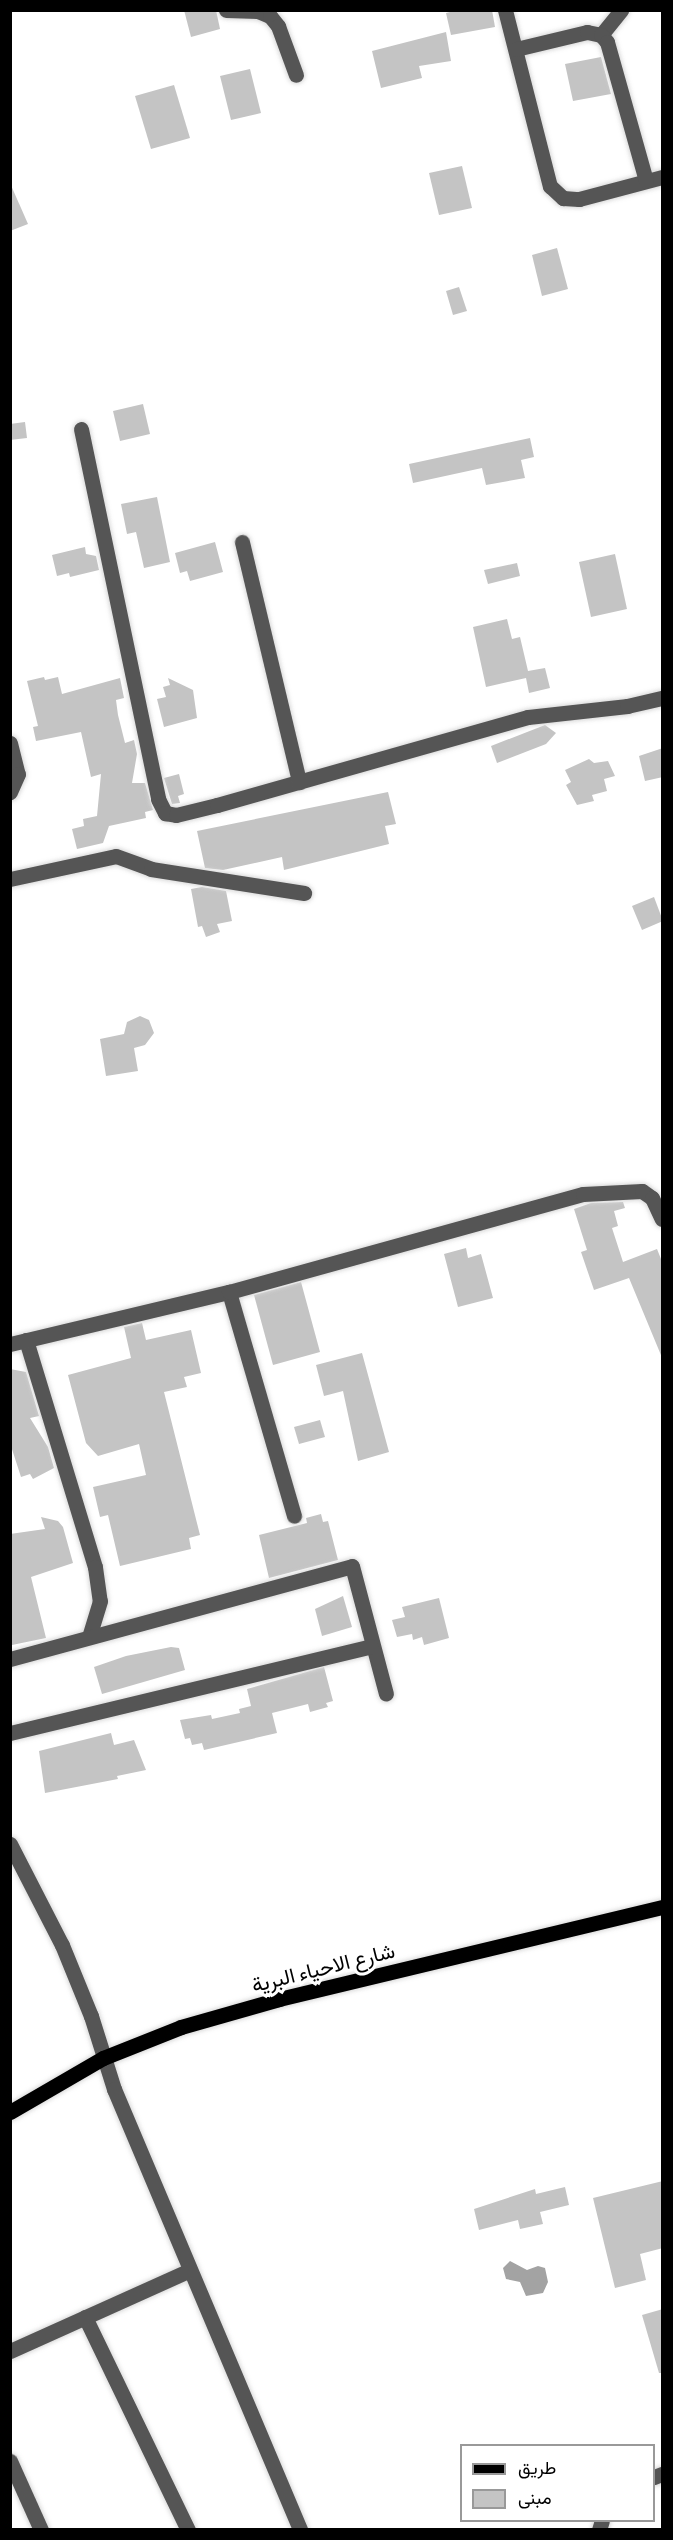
<!DOCTYPE html>
<html>
<head>
<meta charset="utf-8">
<style>
	body { margin:0 }
	#map { position:relative; width:673px; height:2540px; overflow:hidden; background:#fff; font-family:Manrope,Vazirmatn,sans-serif }
	div>[style] { position:absolute }
	.water>* { inset:0; background:#a3a3a3 }
	.building>* { inset:0; background:#c4c4c4 }
	.roads { filter:drop-shadow(0 0 2px #dbdbdb) drop-shadow(0 0 2px #dbdbdb) }
	.minor>* { height:15px; margin:-7.5px; padding:0 7.5px; transform-origin:7.5px; border-radius:7.5px; background:#555 }
	.major>* { height:15px; margin:-7.5px; padding:0 7.5px; transform-origin:7.5px; border-radius:7.5px; background:#000 }
	span { translate:-50% -50%; white-space:nowrap; text-align:center; line-height:1.15; -webkit-text-stroke:6px #fff; paint-order:stroke }
	.street-label { font-size:21px; color:#000 }
	.frame { position:absolute; inset:0; border:12px solid #000; pointer-events:none }
	.legend { position:absolute; left:460px; top:2444px; width:195px; height:78px; box-sizing:border-box; background:#fff; border:2px solid #999; margin:0; padding:8px 10px; list-style:none; font-size:18px; color:#000 }
	.legend li { display:flex; align-items:center; gap:12px; height:30px }
	.legend b { width:30px; border:2px solid #999 }
</style>
</head>
<body>
<div id="map">
	<div class="water">
		<i style="clip-path:polygon(510px 2261px,527px 2270px,538px 2266px,545px 2268px,548px 2282px,543px 2293px,526px 2296px,520px 2282px,506px 2279px,503px 2268px)"></i>
	</div>
	<div class="building">
		<i style="clip-path:polygon(184px 10px,216px 10px,220px 29px,191px 37px)"></i>
		<i style="clip-path:polygon(458px 10px,492px 10px,495px 27px,451px 35px,446px 13px)"></i>
		<i style="clip-path:polygon(446px 32px,451px 61px,419px 66px,422px 78px,381px 88px,372px 51px)"></i>
		<i style="clip-path:polygon(601px 57px,611px 94px,573px 101px,565px 64px)"></i>
		<i style="clip-path:polygon(250px 69px,261px 113px,231px 120px,220px 76px)"></i>
		<i style="clip-path:polygon(174px 85px,190px 138px,151px 149px,135px 96px)"></i>
		<i style="clip-path:polygon(462px 166px,472px 208px,439px 215px,429px 173px)"></i>
		<i style="clip-path:polygon(10px 183px,28px 224px,10px 231px)"></i>
		<i style="clip-path:polygon(557px 248px,568px 289px,542px 296px,532px 255px)"></i>
		<i style="clip-path:polygon(459px 287px,467px 311px,453px 315px,446px 291px)"></i>
		<i style="clip-path:polygon(143px 404px,150px 434px,120px 441px,113px 411px)"></i>
		<i style="clip-path:polygon(25px 422px,27px 438px,10px 440px,10px 424px)"></i>
		<i style="clip-path:polygon(530px 438px,534px 457px,521px 460px,525px 478px,486px 485px,482px 468px,413px 483px,409px 464px)"></i>
		<i style="clip-path:polygon(157px 497px,170px 562px,144px 568px,136px 532px,127px 534px,121px 504px)"></i>
		<i style="clip-path:polygon(215px 542px,223px 572px,190px 581px,187px 571px,180px 573px,175px 553px)"></i>
		<i style="clip-path:polygon(85px 547px,86px 554px,96px 556px,99px 570px,70px 577px,69px 573px,57px 576px,52px 555px)"></i>
		<i style="clip-path:polygon(615px 554px,627px 609px,591px 617px,579px 562px)"></i>
		<i style="clip-path:polygon(517px 563px,520px 576px,488px 584px,484px 570px)"></i>
		<i style="clip-path:polygon(507px 619px,512px 639px,520px 637px,528px 671px,545px 668px,550px 688px,529px 693px,526px 678px,486px 687px,473px 627px)"></i>
		<i style="clip-path:polygon(44px 677px,45px 680px,58px 677px,62px 694px,120px 678px,124px 698px,116px 700px,118px 715px,125px 743px,134px 740px,137px 754px,132px 783px,145px 783px,153px 810px,145px 812px,146px 818px,109px 826px,103px 843px,77px 849px,72px 829px,84px 826px,83px 819px,97px 816px,101px 774px,91px 777px,81px 732px,36px 741px,33px 727px,38px 726px,27px 681px)"></i>
		<i style="clip-path:polygon(168px 678px,193px 690px,197px 718px,164px 727px,157px 699px,166px 697px,163px 687px,170px 685px)"></i>
		<i style="clip-path:polygon(545px 725px,556px 733px,546px 744px,497px 763px,491px 746px)"></i>
		<i style="clip-path:polygon(663px 748px,663px 777px,645px 781px,639px 756px)"></i>
		<i style="clip-path:polygon(589px 759px,594px 763px,608px 761px,615px 776px,604px 779px,607px 791px,592px 795px,594px 801px,577px 805px,566px 785px,571px 782px,565px 770px)"></i>
		<i style="clip-path:polygon(179px 774px,184px 794px,178px 796px,180px 803px,172px 804px,164px 778px)"></i>
		<i style="clip-path:polygon(388px 792px,396px 824px,385px 826px,389px 844px,284px 870px,282px 857px,223px 870px,205px 868px,197px 831px)"></i>
		<i style="clip-path:polygon(202px 887px,226px 891px,232px 921px,217px 924px,220px 932px,206px 937px,202px 926px,198px 927px,191px 889px)"></i>
		<i style="clip-path:polygon(654px 897px,663px 921px,642px 930px,632px 906px)"></i>
		<i style="clip-path:polygon(140px 1016px,149px 1020px,154px 1033px,145px 1045px,134px 1048px,138px 1071px,106px 1076px,100px 1039px,124px 1034px,127px 1022px)"></i>
		<i style="clip-path:polygon(623px 1202px,625px 1208px,614px 1211px,618px 1226px,612px 1228px,623px 1262px,657px 1249px,663px 1264px,663px 1360px,629px 1278px,594px 1290px,581px 1252px,587px 1250px,574px 1209px,591px 1203px)"></i>
		<i style="clip-path:polygon(466px 1248px,468px 1258px,481px 1254px,493px 1298px,458px 1307px,444px 1254px)"></i>
		<i style="clip-path:polygon(301px 1282px,320px 1352px,273px 1365px,254px 1295px)"></i>
		<i style="clip-path:polygon(142px 1323px,146px 1340px,191px 1330px,201px 1373px,184px 1377px,187px 1387px,164px 1392px,200px 1535px,189px 1538px,191px 1549px,120px 1566px,108px 1515px,100px 1517px,93px 1487px,146px 1475px,139px 1444px,98px 1456px,86px 1443px,68px 1375px,131px 1358px,124px 1327px)"></i>
		<i style="clip-path:polygon(362px 1353px,389px 1452px,358px 1461px,343px 1391px,324px 1396px,316px 1365px)"></i>
		<i style="clip-path:polygon(10px 1369px,26px 1372px,39px 1416px,30px 1418px,48px 1447px,54px 1468px,33px 1479px,30px 1474px,21px 1477px,10px 1443px)"></i>
		<i style="clip-path:polygon(320px 1420px,325px 1437px,299px 1444px,294px 1427px)"></i>
		<i style="clip-path:polygon(321px 1514px,323px 1522px,328px 1521px,338px 1560px,269px 1578px,259px 1535px,307px 1523px,306px 1518px)"></i>
		<i style="clip-path:polygon(41px 1517px,58px 1521px,63px 1527px,73px 1563px,31px 1577px,46px 1638px,12px 1645px,10px 1534px,45px 1529px)"></i>
		<i style="clip-path:polygon(343px 1596px,352px 1627px,322px 1636px,315px 1609px)"></i>
		<i style="clip-path:polygon(439px 1598px,449px 1638px,424px 1645px,422px 1637px,413px 1640px,412px 1634px,397px 1637px,392px 1620px,405px 1617px,402px 1607px)"></i>
		<i style="clip-path:polygon(171px 1647px,179px 1648px,185px 1670px,102px 1694px,94px 1667px,126px 1656px)"></i>
		<i style="clip-path:polygon(324px 1667px,333px 1701px,326px 1703px,328px 1707px,310px 1712px,308px 1704px,272px 1713px,277px 1733px,204px 1750px,202px 1743px,192px 1745px,190px 1738px,185px 1739px,180px 1720px,211px 1715px,212px 1719px,240px 1713px,239px 1709px,251px 1706px,247px 1689px)"></i>
		<i style="clip-path:polygon(111px 1733px,114px 1745px,134px 1740px,146px 1770px,117px 1776px,118px 1779px,45px 1793px,39px 1751px)"></i>
		<i style="clip-path:polygon(663px 2181px,663px 2248px,640px 2254px,646px 2280px,615px 2288px,593px 2198px)"></i>
		<i style="clip-path:polygon(565px 2187px,569px 2205px,540px 2212px,543px 2224px,520px 2229px,518px 2220px,479px 2230px,474px 2209px,535px 2189px,536px 2194px)"></i>
		<i style="clip-path:polygon(663px 2309px,663px 2373px,659px 2373px,642px 2315px)"></i>
	</div>
	<div class="roads">
		<div class="minor">
			<i style="left:226px;top:10px;width:32px;rotate:2deg"></i>
			<i style="left:258px;top:11px;width:13px;rotate:23deg"></i>
			<i style="left:270px;top:16px;width:13px;rotate:51deg"></i>
			<i style="left:278px;top:26px;width:52px;rotate:69.8deg"></i>
			<i style="left:505px;top:10px;width:182px;rotate:75.7deg"></i>
			<i style="left:550px;top:186px;width:18px;rotate:43deg"></i>
			<i style="left:563px;top:198px;width:16px;rotate:4deg"></i>
			<i style="left:579px;top:199px;width:86px;rotate:-14.8deg"></i>
			<i style="left:601px;top:35px;width:32px;rotate:-51deg"></i>
			<i style="left:516px;top:49px;width:73px;rotate:-13.5deg"></i>
			<i style="left:587px;top:32px;width:14px;rotate:12deg"></i>
			<i style="left:601px;top:35px;width:9px;rotate:49deg"></i>
			<i style="left:607px;top:42px;width:144px;rotate:74.3deg"></i>
			<i style="left:81px;top:429px;width:378px;rotate:78.2deg"></i>
			<i style="left:158px;top:799px;width:16px;rotate:63deg"></i>
			<i style="left:165px;top:813px;width:11px;rotate:10deg"></i>
			<i style="left:176px;top:815px;width:42px;rotate:-13.7deg"></i>
			<i style="left:217px;top:805px;width:323px;rotate:-15.8deg"></i>
			<i style="left:528px;top:717px;width:100px;rotate:-6.3deg"></i>
			<i style="left:627px;top:706px;width:36px;rotate:-13deg"></i>
			<i style="left:242px;top:542px;width:247px;rotate:76.6deg"></i>
			<i style="left:10px;top:743px;width:32px;rotate:76deg"></i>
			<i style="left:18px;top:774px;width:20px;rotate:114deg"></i>
			<i style="left:10px;top:879px;width:108px;rotate:-12.2deg"></i>
			<i style="left:116px;top:856px;width:37px;rotate:20deg"></i>
			<i style="left:151px;top:869px;width:155px;rotate:8.9deg"></i>
			<i style="left:229px;top:1292px;width:233px;rotate:73.8deg"></i>
			<i style="left:26px;top:1340px;width:237px;rotate:73.1deg"></i>
			<i style="left:95px;top:1567px;width:34px;rotate:82deg"></i>
			<i style="left:100px;top:1601px;width:37px;rotate:107deg"></i>
			<i style="left:10px;top:1344px;width:225px;rotate:-13.4deg"></i>
			<i style="left:229px;top:1292px;width:367px;rotate:-15.5deg"></i>
			<i style="left:583px;top:1194px;width:59px;rotate:-2.9deg"></i>
			<i style="left:642px;top:1191px;width:12px;rotate:35deg"></i>
			<i style="left:652px;top:1198px;width:23px;rotate:65deg"></i>
			<i style="left:10px;top:1659px;width:354px;rotate:-15.2deg"></i>
			<i style="left:352px;top:1566px;width:132px;rotate:75.1deg"></i>
			<i style="left:10px;top:1733px;width:371px;rotate:-13.5deg"></i>
			<i style="left:10px;top:1844px;width:114px;rotate:62.8deg"></i>
			<i style="left:62px;top:1945px;width:77px;rotate:67.8deg"></i>
			<i style="left:91px;top:2016px;width:77px;rotate:72.5deg"></i>
			<i style="left:114px;top:2089px;width:479px;rotate:67.1deg"></i>
			<i style="left:85px;top:2317px;width:237px;rotate:64.2deg"></i>
			<i style="left:10px;top:2351px;width:197px;rotate:-24.2deg"></i>
			<i style="left:10px;top:2461px;width:76px;rotate:65.8deg"></i>
			<i style="left:654px;top:2477px;width:9px;rotate:-21deg"></i>
			<i style="left:599px;top:2530px;width:10px;rotate:-73deg"></i>
		</div>
		<div class="major">
			<i style="left:10px;top:2112px;width:108px;rotate:-30.1deg"></i>
			<i style="left:103px;top:2058px;width:84px;rotate:-21.7deg"></i>
			<i style="left:181px;top:2027px;width:102px;rotate:-15.9deg"></i>
			<i style="left:279px;top:1999px;width:394px;rotate:-13.5deg"></i>
		</div>
	</div>
	<div class="street-label">
		<span style="left:323px;top:1967px;rotate:-14deg">شارع الاحياء البرية</span>
	</div>
	<div class="frame"></div>
	<ul class="legend">
	<li><b style="height:8px;background:#000"></b>طريق</li>
	<li><b style="height:16px;background:#c4c4c4"></b>مبنى</li>
	</ul>
</div>
</body>
</html>
